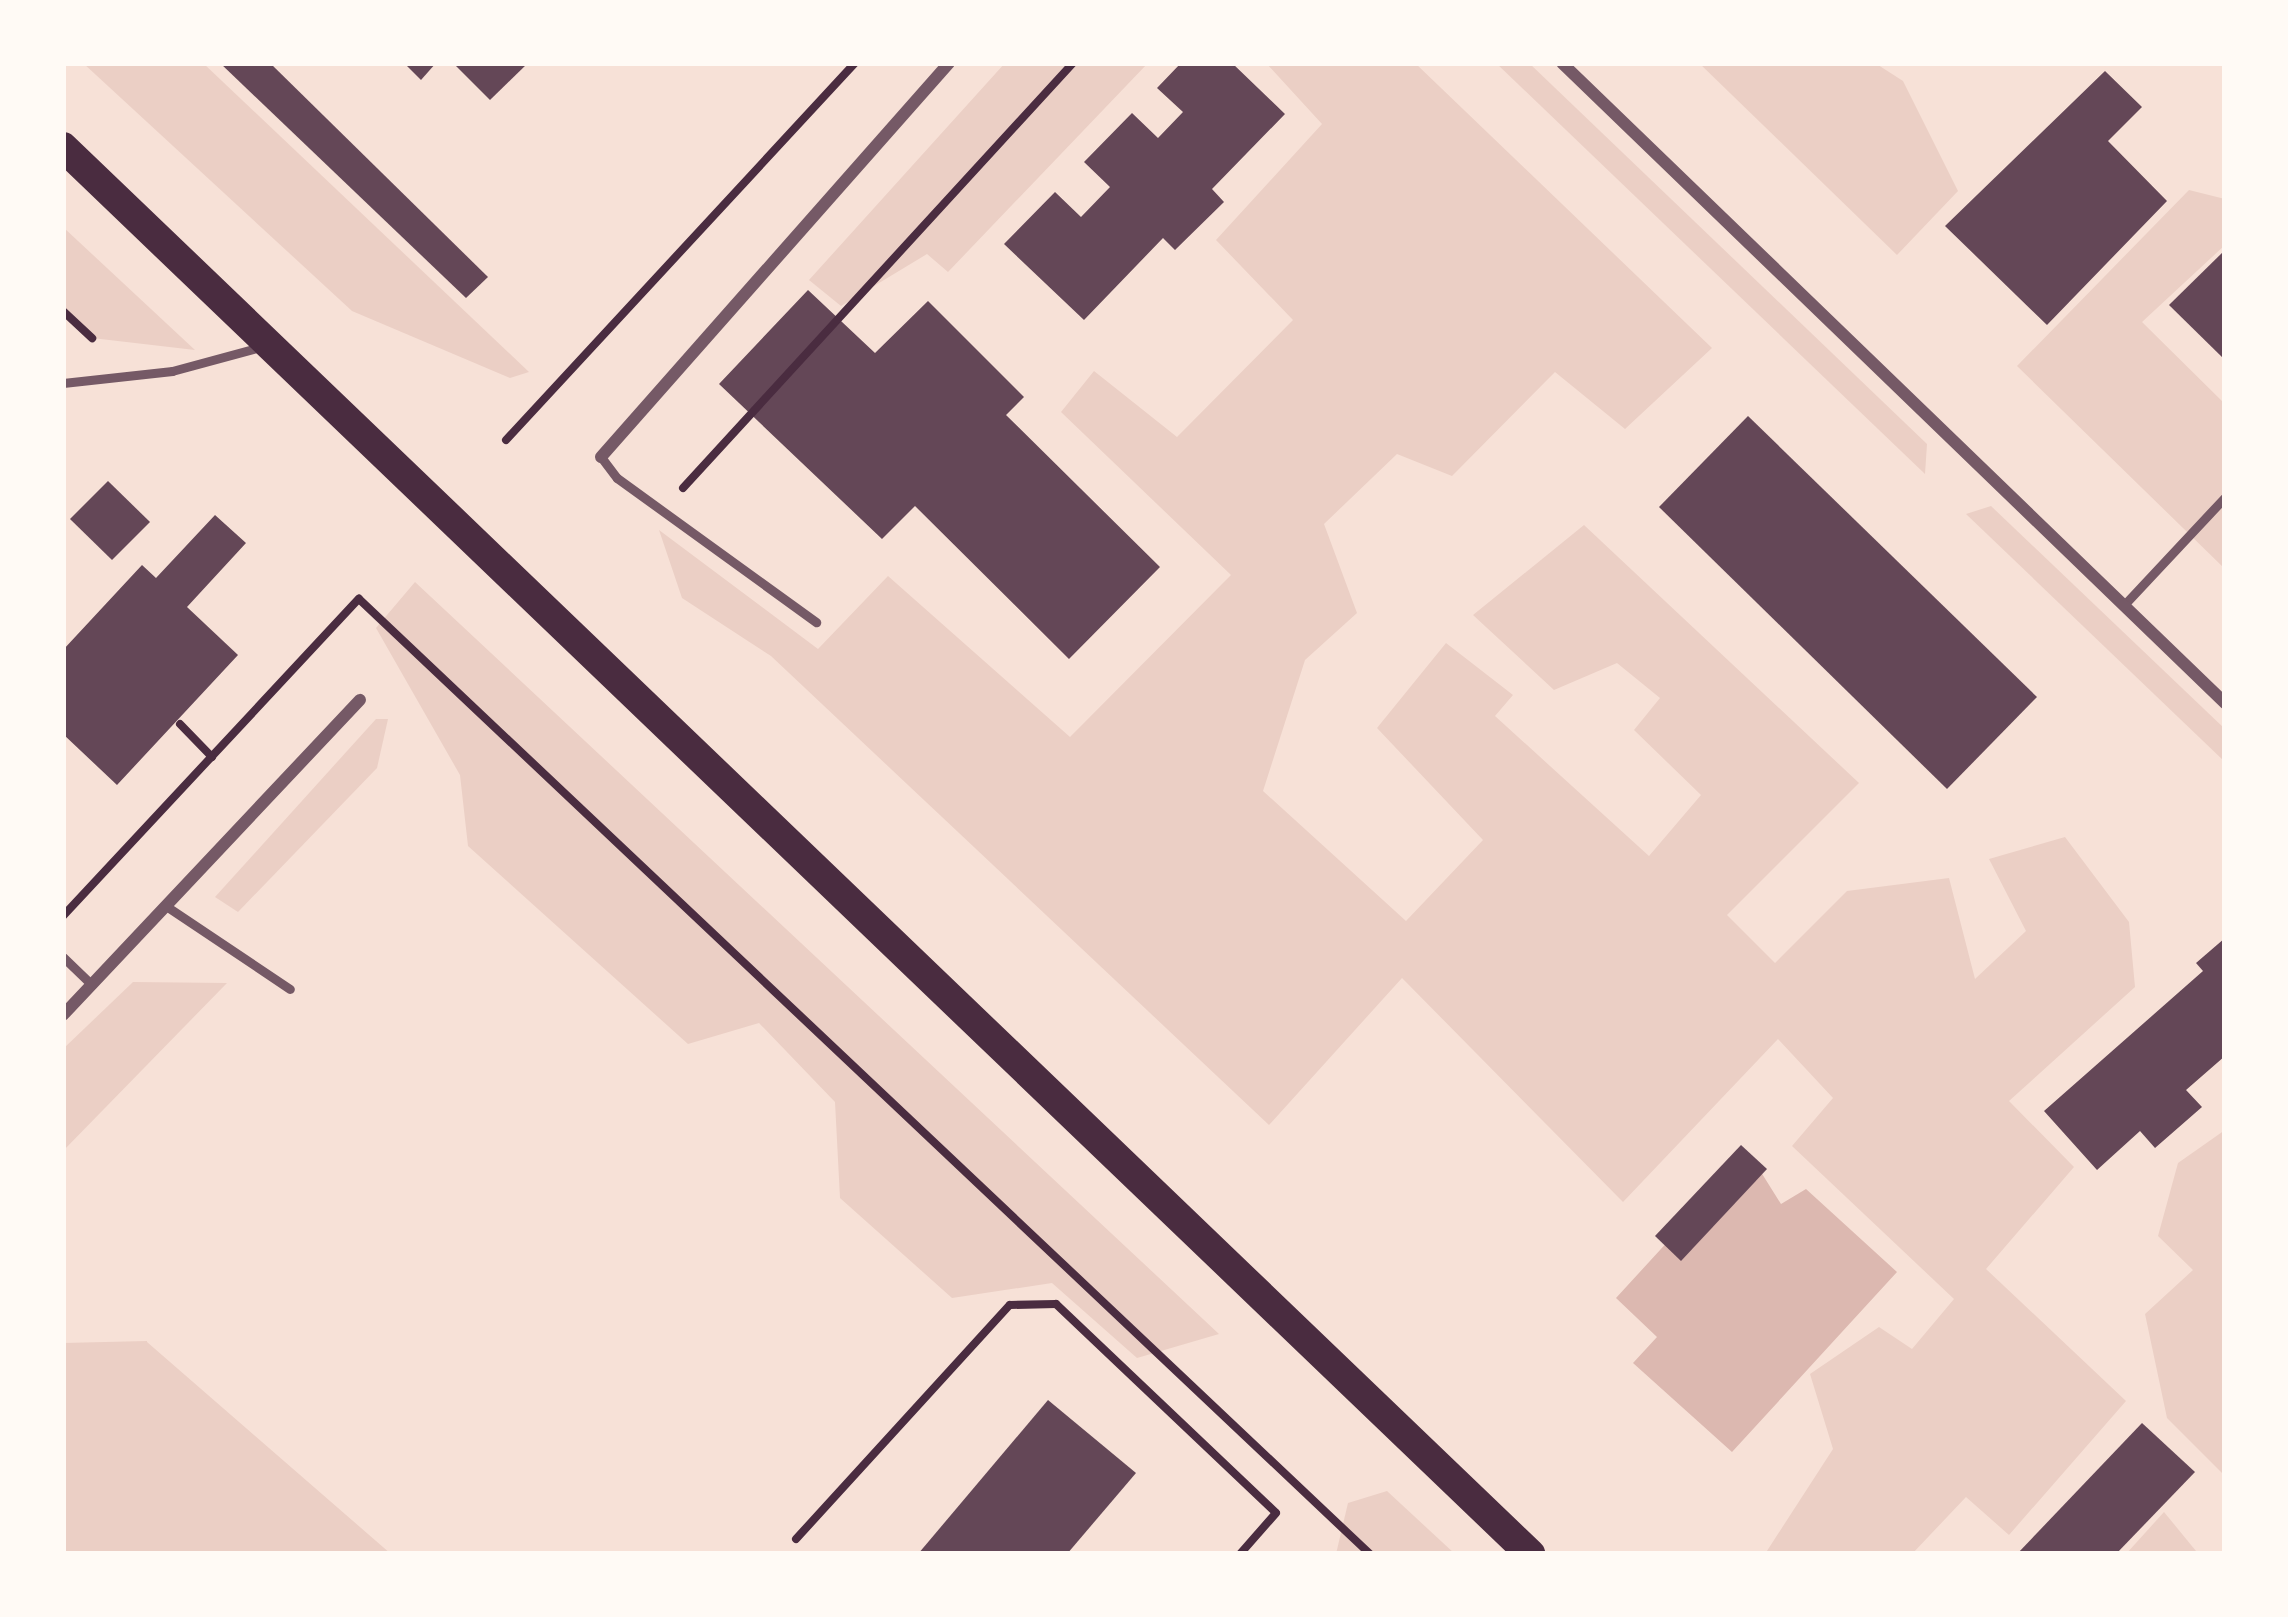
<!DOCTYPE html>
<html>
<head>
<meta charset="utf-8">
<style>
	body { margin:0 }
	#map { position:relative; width:2288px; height:1617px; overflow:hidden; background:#f7e1d7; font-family:"PT Sans Narrow",sans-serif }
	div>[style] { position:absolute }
	.green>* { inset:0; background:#ebcfc5 }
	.water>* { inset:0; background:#dcb8b0 }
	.building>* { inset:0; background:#644757 }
	.path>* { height:8px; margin:-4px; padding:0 4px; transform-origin:4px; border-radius:4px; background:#4a2c40 }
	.service>* { height:9px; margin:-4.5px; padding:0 4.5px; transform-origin:4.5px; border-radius:4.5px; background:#755966 }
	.minor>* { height:12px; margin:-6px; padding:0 6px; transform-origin:6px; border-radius:6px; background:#755966 }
	.primary>* { height:30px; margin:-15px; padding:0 15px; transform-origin:15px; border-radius:15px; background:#4a2c40 }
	span { translate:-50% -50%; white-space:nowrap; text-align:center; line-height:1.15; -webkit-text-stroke:9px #fffaf5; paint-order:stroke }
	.frame { position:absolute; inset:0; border:66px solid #fffaf5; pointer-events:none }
</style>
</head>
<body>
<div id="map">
	<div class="green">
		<i style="clip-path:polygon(83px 63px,203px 63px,529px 372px,510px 378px,352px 311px)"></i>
		<i style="clip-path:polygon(1005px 63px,1148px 63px,948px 272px,927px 254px,841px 306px,809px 280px)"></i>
		<i style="clip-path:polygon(1266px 63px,1415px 63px,1712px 348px,1625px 429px,1555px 372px,1452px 476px,1397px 454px,1324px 524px,1357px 613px,1305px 660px,1263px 791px,1406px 921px,1483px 840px,1377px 728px,1446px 643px,1513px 695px,1495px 716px,1649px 856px,1701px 795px,1634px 730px,1660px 698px,1617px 663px,1554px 690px,1473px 615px,1584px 525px,1859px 783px,1727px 915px,1775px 963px,1847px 891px,1949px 878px,1975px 979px,2026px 931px,1989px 859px,2065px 837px,2129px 922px,2135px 987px,2009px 1101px,2074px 1167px,1986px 1269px,2126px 1401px,2009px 1535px,1966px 1497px,1912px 1554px,1765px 1554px,1833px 1449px,1810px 1374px,1879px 1327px,1912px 1349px,1954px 1299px,1792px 1146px,1833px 1098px,1778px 1039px,1623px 1202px,1402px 978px,1269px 1125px,771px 656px,682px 598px,659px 530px,818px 649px,888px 576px,1070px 737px,1231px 575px,1061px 412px,1094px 371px,1177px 437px,1293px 320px,1216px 240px,1322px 124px)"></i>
		<i style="clip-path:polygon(1496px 63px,1529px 63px,1927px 444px,1925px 474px)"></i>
		<i style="clip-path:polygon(1699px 63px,1875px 63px,1903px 81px,1958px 191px,1897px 255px)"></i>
		<i style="clip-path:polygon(2189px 190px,2225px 199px,2225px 245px,2142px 322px,2225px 404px,2225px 569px,2017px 366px)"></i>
		<i style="clip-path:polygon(63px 227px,195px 350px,92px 338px,63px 311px)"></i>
		<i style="clip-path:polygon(1991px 506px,2225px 729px,2225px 762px,1966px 514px)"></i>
		<i style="clip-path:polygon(415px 582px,1219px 1334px,1137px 1358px,1052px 1283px,952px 1298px,840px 1198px,835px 1102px,759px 1023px,688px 1044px,468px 846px,460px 775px,376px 628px)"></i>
		<i style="clip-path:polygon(376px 719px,388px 719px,377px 768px,238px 912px,215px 897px)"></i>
		<i style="clip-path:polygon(133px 982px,227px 983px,63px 1151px,63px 1049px)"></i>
		<i style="clip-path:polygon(2225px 1130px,2225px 1476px,2167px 1418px,2145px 1314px,2193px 1270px,2158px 1236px,2178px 1163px)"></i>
		<i style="clip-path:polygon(147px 1341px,147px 1342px,391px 1554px,63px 1554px,63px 1343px)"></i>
		<i style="clip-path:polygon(1387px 1491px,1455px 1554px,1336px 1554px,1348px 1503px)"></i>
		<i style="clip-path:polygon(2164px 1512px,2196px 1551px,2126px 1554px)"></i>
	</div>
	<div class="water">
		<i style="clip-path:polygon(1749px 1153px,1781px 1204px,1806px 1189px,1897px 1272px,1732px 1452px,1633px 1363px,1657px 1337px,1616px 1298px)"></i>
	</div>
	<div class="building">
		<i style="clip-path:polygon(220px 63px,270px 63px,488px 277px,466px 298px)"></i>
		<i style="clip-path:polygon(404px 63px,436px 63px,421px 80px)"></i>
		<i style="clip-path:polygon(453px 63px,528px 63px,490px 100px)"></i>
		<i style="clip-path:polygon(1181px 63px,1232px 63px,1285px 114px,1212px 189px,1224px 202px,1175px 250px,1163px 238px,1084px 320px,1004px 244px,1055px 192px,1081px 217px,1110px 187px,1084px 162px,1132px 113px,1158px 138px,1183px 112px,1157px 88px)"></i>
		<i style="clip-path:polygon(2105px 71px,2142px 107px,2108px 141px,2167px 201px,2047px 325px,1945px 226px)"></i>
		<i style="clip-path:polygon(2225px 250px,2225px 360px,2169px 305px)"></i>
		<i style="clip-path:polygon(808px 290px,875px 353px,928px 301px,1024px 397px,1006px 415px,1160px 567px,1069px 659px,915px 506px,882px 539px,719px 384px)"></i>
		<i style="clip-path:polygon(1748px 416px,2037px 697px,1947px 789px,1659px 507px)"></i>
		<i style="clip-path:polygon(108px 481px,150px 522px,112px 560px,70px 519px)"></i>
		<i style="clip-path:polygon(215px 515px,246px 543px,187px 607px,238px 655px,117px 785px,63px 734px,63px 650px,142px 565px,156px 578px)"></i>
		<i style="clip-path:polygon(2225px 938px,2225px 1056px,2186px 1090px,2202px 1107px,2155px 1148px,2140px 1131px,2097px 1170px,2044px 1111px,2203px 971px,2196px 963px)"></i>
		<i style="clip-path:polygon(1741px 1145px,1767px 1169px,1681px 1261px,1655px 1236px)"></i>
		<i style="clip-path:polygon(1048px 1400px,1136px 1473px,1067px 1554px,918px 1554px)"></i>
		<i style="clip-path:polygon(2142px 1423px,2195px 1472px,2116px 1554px,2017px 1554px)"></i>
	</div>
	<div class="path">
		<i style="left:63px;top:311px;width:40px;rotate:43deg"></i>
		<i style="left:506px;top:440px;width:514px;rotate:-47.21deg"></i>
		<i style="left:683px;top:488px;width:577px;rotate:-47.46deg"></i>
		<i style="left:180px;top:724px;width:46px;rotate:45.9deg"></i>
		<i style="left:63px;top:916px;width:434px;rotate:-47deg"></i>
		<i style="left:359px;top:599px;width:1391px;rotate:43.37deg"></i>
		<i style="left:796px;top:1539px;width:317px;rotate:-47.6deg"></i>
		<i style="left:1010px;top:1305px;width:46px;rotate:-1.2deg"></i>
		<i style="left:1056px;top:1304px;width:303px;rotate:43.5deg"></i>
		<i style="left:1276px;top:1513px;width:55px;rotate:131.3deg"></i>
	</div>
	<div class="service">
		<i style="left:63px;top:383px;width:110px;rotate:-6.3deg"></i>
		<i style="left:172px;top:371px;width:95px;rotate:-15.2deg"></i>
		<i style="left:601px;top:457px;width:26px;rotate:53deg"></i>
		<i style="left:617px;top:478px;width:246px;rotate:35.9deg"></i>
		<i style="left:2123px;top:606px;width:149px;rotate:-46.9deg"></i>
		<i style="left:166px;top:906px;width:149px;rotate:33.8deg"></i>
		<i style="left:63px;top:957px;width:40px;rotate:44deg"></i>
	</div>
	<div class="minor">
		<i style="left:1562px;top:63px;width:922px;rotate:43.99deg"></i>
		<i style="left:601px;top:457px;width:526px;rotate:-48.55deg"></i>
		<i style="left:63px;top:1015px;width:433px;rotate:-46.7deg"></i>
	</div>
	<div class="primary">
		<i style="left:63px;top:147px;width:2033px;rotate:43.8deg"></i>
	</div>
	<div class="frame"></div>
</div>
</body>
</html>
